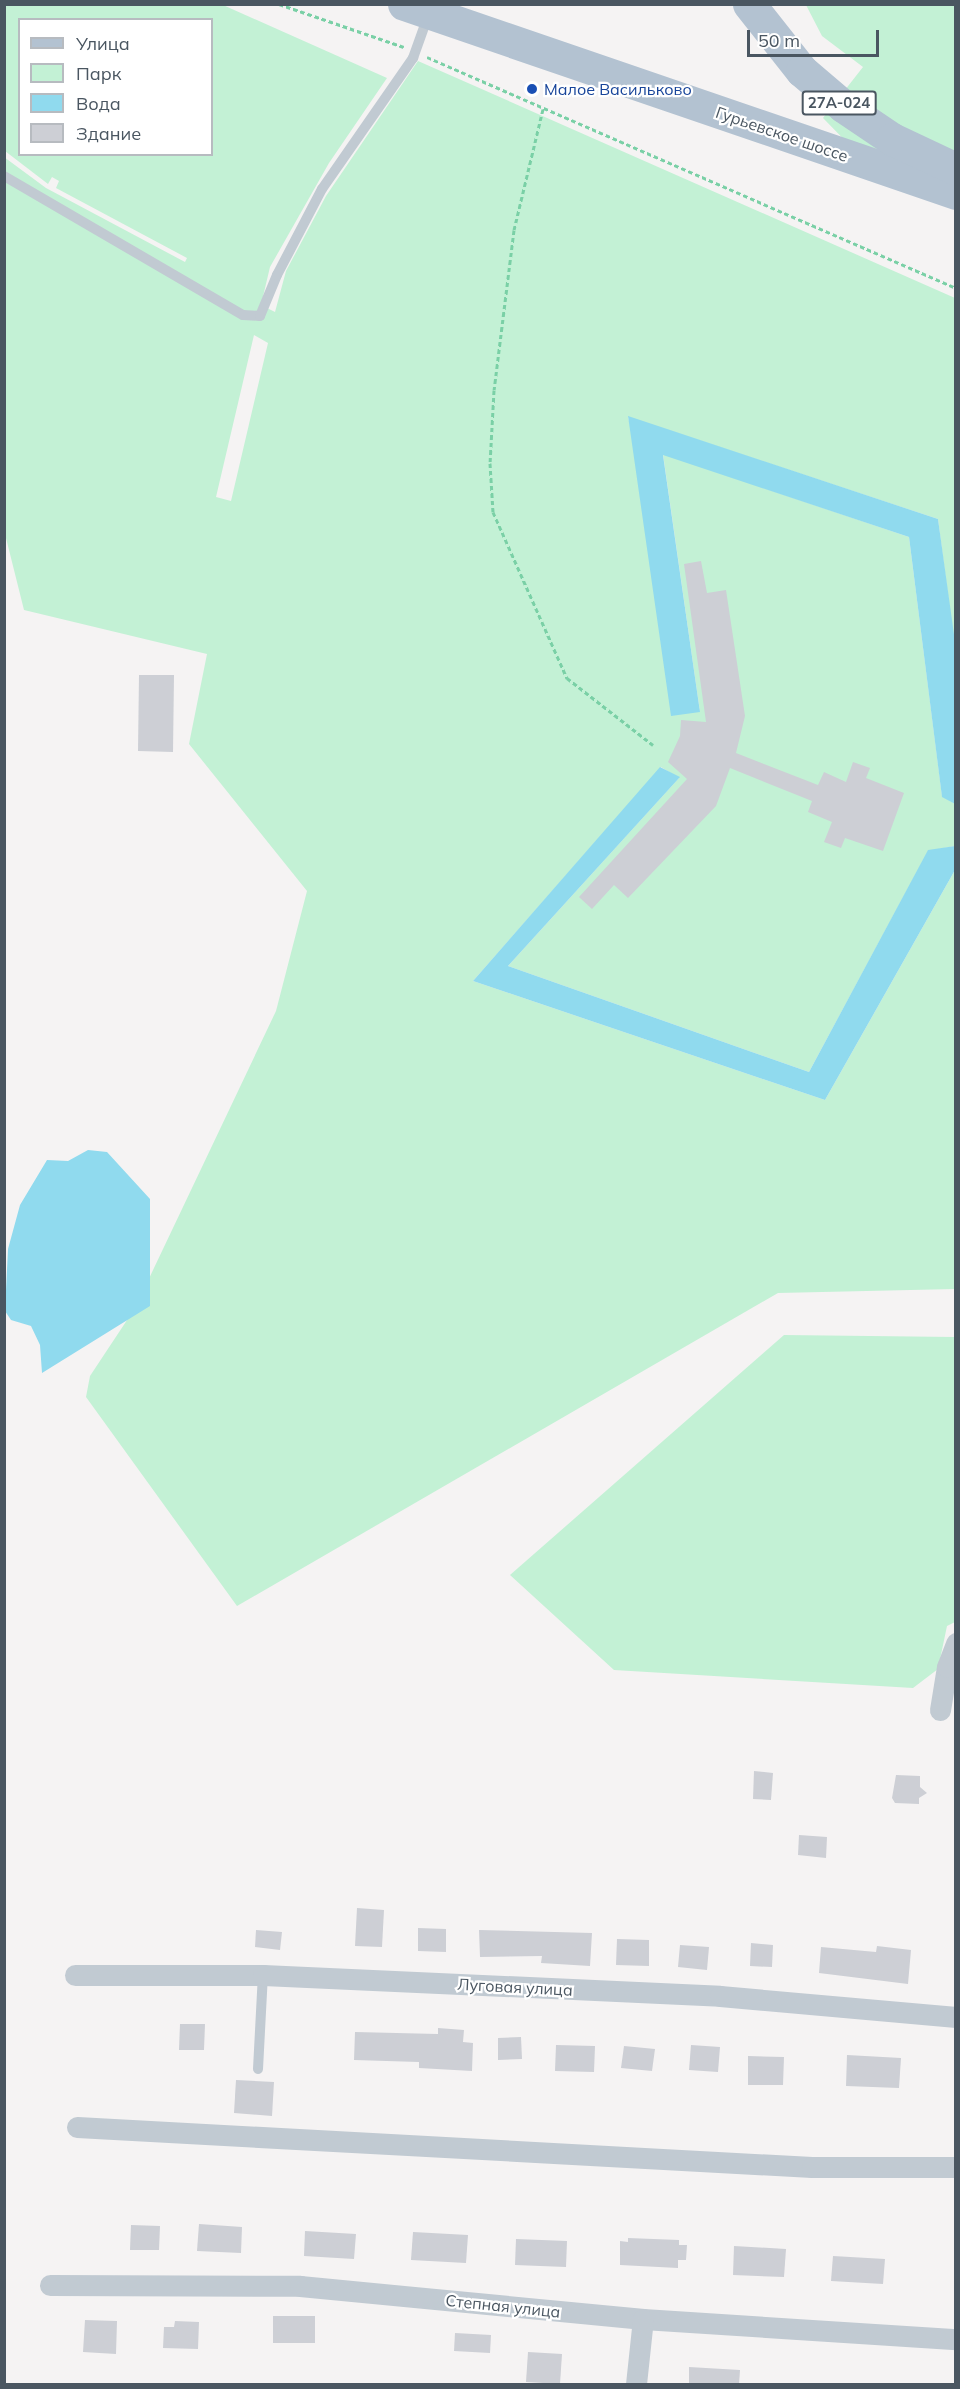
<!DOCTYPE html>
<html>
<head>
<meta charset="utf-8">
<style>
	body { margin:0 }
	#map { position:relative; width:960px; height:2389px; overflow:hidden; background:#f5f3f3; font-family:Mulish,sans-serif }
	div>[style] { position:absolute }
	.green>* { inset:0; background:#c3f1d5 }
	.water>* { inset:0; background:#90daee }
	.building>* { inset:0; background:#cdcfd5 }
	.path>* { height:3px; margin-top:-1.5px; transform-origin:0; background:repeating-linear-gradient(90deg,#7ad0a6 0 4.5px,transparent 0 7.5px) }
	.lane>* { height:10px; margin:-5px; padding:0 5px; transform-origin:5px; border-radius:5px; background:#c1cad2 }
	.street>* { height:21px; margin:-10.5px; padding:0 10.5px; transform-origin:10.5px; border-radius:10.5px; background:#c1cad2 }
	.primary>* { height:33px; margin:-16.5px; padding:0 16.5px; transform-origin:16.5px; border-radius:16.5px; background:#b3c2d1 }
	.dots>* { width:16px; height:16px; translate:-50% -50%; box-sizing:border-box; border:3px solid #fff; border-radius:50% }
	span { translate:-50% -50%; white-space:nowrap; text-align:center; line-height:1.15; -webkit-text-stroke:4.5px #fff; paint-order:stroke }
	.shield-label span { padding:2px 4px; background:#fff; border:2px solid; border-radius:4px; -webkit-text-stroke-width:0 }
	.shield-label { font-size:15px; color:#4a5661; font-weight:700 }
	.transit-label { font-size:16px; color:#164399 }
	.left { translate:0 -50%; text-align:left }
	.street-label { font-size:16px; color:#4a5661 }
	.frame { position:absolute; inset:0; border:6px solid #4a5661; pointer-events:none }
	.legend { position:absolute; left:18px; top:18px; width:195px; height:138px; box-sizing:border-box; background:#fff; border:2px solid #b7bbc0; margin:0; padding:8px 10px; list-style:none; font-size:18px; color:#4a5661 }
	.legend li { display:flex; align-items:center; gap:12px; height:30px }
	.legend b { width:30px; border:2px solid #b7bbc0 }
	.scale { position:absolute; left:747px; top:30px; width:132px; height:27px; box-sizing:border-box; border:3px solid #4a5661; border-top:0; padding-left:8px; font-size:18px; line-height:21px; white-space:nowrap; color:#4a5661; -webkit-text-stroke:4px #fff; paint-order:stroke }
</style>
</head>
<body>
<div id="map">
	<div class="green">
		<i style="clip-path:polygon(evenodd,5px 5px,223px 5px,387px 78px,329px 163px,270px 267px,261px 305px,275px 312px,286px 271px,326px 196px,418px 61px,955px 298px,955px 649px,938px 519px,628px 417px,700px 712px,663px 454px,909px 537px,942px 796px,955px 804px,955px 846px,928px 851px,809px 1072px,508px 966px,679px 778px,661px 767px,473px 981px,825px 1100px,955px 870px,955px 1289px,778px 1293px,237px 1606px,86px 1397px,90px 1376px,135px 1308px,276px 1011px,307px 891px,189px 744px,207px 654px,24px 610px,5px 534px,4px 157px,46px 188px,185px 262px,187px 258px,56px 188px,59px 181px,52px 177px,48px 184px,5px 151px,5px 5px,20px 20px,212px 20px,212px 154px,20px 154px,20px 20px,5px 5px,254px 335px,268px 343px,231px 501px,216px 497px,254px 335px)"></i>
		<i style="clip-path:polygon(806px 5px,955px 5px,955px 207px,865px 161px,823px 118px,863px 67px,822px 36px)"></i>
		<i style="clip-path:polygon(784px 1335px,955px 1337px,955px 1622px,947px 1626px,938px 1669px,913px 1688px,614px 1670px,510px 1575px)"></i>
	</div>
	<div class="water">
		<i style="clip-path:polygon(628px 416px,938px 519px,956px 649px,955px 804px,942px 797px,909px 537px,663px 455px,700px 712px,671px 716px)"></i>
		<i style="clip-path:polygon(660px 767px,680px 777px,508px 966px,809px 1072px,928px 850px,955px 846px,955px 870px,825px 1100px,473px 981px)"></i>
		<i style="clip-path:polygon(88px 1150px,107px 1152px,150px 1199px,150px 1306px,42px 1373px,40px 1345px,31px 1326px,11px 1320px,5px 1311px,8px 1249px,20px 1205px,47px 1160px,68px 1161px)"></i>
	</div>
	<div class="building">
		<i style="clip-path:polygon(701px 561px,707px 593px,726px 590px,745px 716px,736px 753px,818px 785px,824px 772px,846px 782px,853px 762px,870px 768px,866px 778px,904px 793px,883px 851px,845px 838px,841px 848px,824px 842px,832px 822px,808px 812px,812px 801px,730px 768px,716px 806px,628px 898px,614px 885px,592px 909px,579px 897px,687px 779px,668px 762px,680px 736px,681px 720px,706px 722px,684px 564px)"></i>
		<i style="clip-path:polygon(139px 675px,174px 675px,173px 752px,138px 751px)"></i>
		<i style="clip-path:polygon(754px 1771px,773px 1773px,771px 1800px,753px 1799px)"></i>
		<i style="clip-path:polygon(896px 1775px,920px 1776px,920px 1787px,927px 1793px,919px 1798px,919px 1804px,895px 1803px,892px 1798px)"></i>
		<i style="clip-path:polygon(799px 1835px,827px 1837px,826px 1858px,798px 1855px)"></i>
		<i style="clip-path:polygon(357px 1908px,384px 1910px,382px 1947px,355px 1946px)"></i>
		<i style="clip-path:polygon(418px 1928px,446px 1929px,446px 1952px,418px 1951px)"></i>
		<i style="clip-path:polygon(256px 1930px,282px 1932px,280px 1950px,255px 1947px)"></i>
		<i style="clip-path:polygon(479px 1930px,592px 1933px,590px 1966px,541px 1963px,542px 1956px,480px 1957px)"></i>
		<i style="clip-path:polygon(617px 1939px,649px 1940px,649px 1966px,616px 1965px)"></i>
		<i style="clip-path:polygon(751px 1943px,773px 1945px,772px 1967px,750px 1966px)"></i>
		<i style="clip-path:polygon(680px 1945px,709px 1947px,707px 1970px,678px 1967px)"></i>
		<i style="clip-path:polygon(877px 1946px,911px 1950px,908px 1984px,819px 1973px,821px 1947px,876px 1952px)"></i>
		<i style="clip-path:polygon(180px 2024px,205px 2024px,204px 2050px,179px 2050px)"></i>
		<i style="clip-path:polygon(438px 2028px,464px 2030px,463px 2042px,473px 2043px,472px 2071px,419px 2068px,419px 2062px,354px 2060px,355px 2032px,438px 2034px)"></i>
		<i style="clip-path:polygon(521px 2037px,522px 2059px,498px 2060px,498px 2038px)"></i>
		<i style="clip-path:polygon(556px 2045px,595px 2046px,594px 2072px,555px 2071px)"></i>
		<i style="clip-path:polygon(691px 2045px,720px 2047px,718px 2072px,689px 2070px)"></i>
		<i style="clip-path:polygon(624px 2046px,655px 2049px,652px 2071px,621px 2068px)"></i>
		<i style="clip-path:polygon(847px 2055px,901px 2058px,899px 2088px,846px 2086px)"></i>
		<i style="clip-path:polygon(748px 2056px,784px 2057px,783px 2085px,748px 2085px)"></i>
		<i style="clip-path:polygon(236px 2080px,274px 2082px,272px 2116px,234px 2113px)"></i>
		<i style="clip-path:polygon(199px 2224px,242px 2227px,241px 2253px,197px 2251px)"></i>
		<i style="clip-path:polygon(131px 2225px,160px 2226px,159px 2250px,130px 2250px)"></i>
		<i style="clip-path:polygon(305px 2231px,356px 2234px,354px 2259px,304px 2256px)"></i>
		<i style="clip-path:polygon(413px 2232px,468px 2235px,466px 2263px,411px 2260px)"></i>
		<i style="clip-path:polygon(628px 2238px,679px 2240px,679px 2245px,687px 2245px,686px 2260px,678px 2260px,678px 2268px,620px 2265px,620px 2241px,628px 2242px)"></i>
		<i style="clip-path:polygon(516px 2239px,567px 2241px,566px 2267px,515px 2265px)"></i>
		<i style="clip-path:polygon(734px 2246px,786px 2249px,784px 2277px,733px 2275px)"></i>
		<i style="clip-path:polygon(833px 2256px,885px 2259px,883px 2284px,831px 2281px)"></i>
		<i style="clip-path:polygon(273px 2316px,315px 2316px,315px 2343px,273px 2343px)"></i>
		<i style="clip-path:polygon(85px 2320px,117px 2321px,116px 2354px,83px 2352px)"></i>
		<i style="clip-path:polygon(175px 2321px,199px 2322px,198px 2349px,163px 2348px,164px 2327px,174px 2327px)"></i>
		<i style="clip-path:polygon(455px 2333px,491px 2335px,490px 2353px,454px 2351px)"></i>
		<i style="clip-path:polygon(528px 2352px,562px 2354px,560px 2384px,526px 2382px)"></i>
		<i style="clip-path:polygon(689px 2367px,740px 2370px,739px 2385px,689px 2385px)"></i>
	</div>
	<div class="path">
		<i style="left:279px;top:4px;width:132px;rotate:19deg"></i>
		<i style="left:427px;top:57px;width:577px;rotate:23.59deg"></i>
		<i style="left:543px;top:109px;width:124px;rotate:103.5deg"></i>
		<i style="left:514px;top:230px;width:161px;rotate:97.1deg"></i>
		<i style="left:494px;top:390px;width:73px;rotate:93.1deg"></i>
		<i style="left:490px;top:463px;width:49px;rotate:86.5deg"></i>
		<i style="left:493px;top:512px;width:182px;rotate:66deg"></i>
		<i style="left:567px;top:678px;width:109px;rotate:37.9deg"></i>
	</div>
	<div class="lane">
		<i style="left:4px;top:176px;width:276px;rotate:30.2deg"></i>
		<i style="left:243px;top:315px;width:17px;rotate:3deg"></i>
		<i style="left:260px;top:316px;width:44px;rotate:-67.5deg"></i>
		<i style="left:277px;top:275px;width:97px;rotate:-62.4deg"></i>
		<i style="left:322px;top:189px;width:160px;rotate:-55.2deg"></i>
		<i style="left:413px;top:58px;width:45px;rotate:-70.3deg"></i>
		<i style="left:258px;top:2069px;width:94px;rotate:-87deg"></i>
	</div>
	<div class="street">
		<i style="left:940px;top:1710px;width:44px;rotate:-80.8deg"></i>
		<i style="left:947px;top:1667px;width:26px;rotate:-69deg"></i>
		<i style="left:75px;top:1975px;width:188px"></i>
		<i style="left:263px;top:1975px;width:457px;rotate:2.6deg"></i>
		<i style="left:720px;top:1996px;width:237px;rotate:5.1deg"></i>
		<i style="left:77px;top:2127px;width:736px;rotate:3.12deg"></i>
		<i style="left:812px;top:2167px;width:144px"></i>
		<i style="left:50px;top:2285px;width:250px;rotate:0.2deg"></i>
		<i style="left:300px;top:2286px;width:345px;rotate:5.5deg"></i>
		<i style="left:643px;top:2319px;width:314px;rotate:3.7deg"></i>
		<i style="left:636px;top:2384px;width:65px;rotate:-83.9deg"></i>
	</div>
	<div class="primary">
		<i style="left:404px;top:4px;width:583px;rotate:18.9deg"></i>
		<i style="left:749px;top:4px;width:85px;rotate:51.7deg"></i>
		<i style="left:802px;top:71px;width:54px;rotate:40.5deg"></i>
		<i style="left:843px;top:106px;width:59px;rotate:34deg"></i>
		<i style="left:892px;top:139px;width:71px;rotate:25.1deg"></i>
	</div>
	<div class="dots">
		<i style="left:532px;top:89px;background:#1a4fb4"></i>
	</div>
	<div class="shield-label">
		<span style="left:839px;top:103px">27А-024</span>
	</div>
	<div class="transit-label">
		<span class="left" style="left:544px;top:89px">Малое Васильково</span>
	</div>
	<div class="street-label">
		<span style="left:782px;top:134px;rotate:19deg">Гурьевское шоссе</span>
		<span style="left:515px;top:1987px;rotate:3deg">Луговая улица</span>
		<span style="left:503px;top:2306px;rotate:6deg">Степная улица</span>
	</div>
	<div class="frame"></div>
	<ul class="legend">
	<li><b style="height:8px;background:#b3c2d1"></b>Улица</li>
	<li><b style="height:16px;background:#c3f1d5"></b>Парк</li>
	<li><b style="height:16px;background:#90daee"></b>Вода</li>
	<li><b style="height:16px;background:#cdcfd5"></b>Здание</li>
	</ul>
	<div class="scale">50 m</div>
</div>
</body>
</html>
